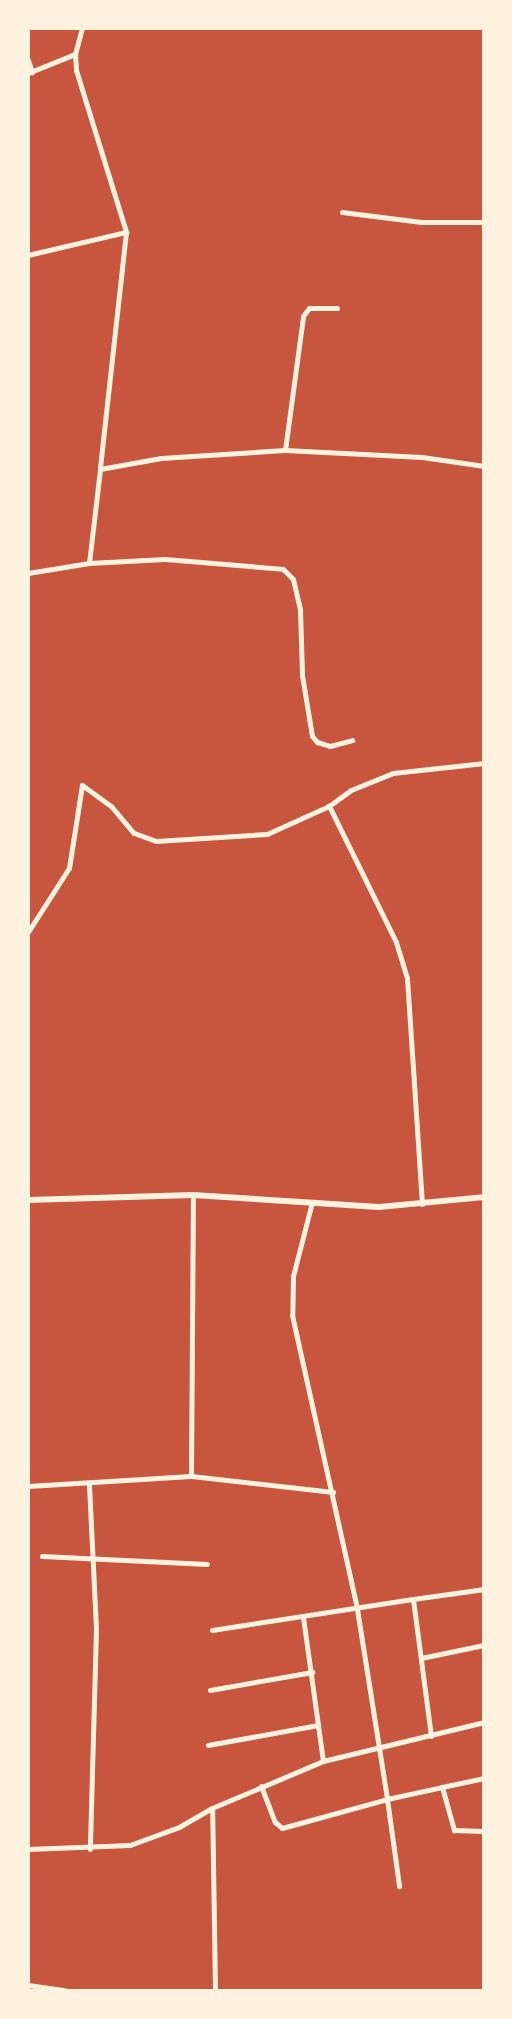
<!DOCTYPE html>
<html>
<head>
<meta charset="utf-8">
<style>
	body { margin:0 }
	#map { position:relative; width:512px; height:2019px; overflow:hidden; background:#c8553d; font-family:Raleway,sans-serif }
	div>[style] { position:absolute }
	.minor>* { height:5px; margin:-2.5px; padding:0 2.5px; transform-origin:2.5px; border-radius:2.5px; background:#fff3e0 }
	.tertiary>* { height:6px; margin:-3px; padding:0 3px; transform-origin:3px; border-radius:3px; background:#fff3e0 }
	span { translate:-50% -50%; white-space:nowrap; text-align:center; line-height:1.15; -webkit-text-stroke:6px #fff3e0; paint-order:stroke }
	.frame { position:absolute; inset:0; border:30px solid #fff3e0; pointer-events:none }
</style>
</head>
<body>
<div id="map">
	<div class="minor">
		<i style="left:75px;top:54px;width:27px;rotate:-75deg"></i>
		<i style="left:28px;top:60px;width:13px;rotate:72deg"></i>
		<i style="left:28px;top:73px;width:51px;rotate:-22deg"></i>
		<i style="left:75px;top:54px;width:16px;rotate:86deg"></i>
		<i style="left:76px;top:70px;width:170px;rotate:72.8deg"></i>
		<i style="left:126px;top:232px;width:238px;rotate:96.3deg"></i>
		<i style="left:342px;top:212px;width:80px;rotate:7.2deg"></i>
		<i style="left:421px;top:222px;width:63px"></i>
		<i style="left:28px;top:255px;width:101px;rotate:-13.2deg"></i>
		<i style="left:285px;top:450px;width:135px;rotate:-82.3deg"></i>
		<i style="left:303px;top:316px;width:10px;rotate:-53deg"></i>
		<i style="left:309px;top:308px;width:28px"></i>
		<i style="left:89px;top:563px;width:76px;rotate:-3deg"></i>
		<i style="left:165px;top:559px;width:118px;rotate:4.8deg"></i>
		<i style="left:283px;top:569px;width:14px;rotate:45deg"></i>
		<i style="left:293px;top:579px;width:32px;rotate:77deg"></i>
		<i style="left:300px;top:610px;width:65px;rotate:88.2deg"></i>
		<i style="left:302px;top:675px;width:62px;rotate:80.7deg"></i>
		<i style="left:312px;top:736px;width:8px;rotate:50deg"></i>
		<i style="left:317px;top:742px;width:14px;rotate:17deg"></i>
		<i style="left:330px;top:746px;width:23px;rotate:-15deg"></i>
		<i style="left:28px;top:573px;width:62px;rotate:-9.3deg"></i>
		<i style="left:89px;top:563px;width:95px;rotate:-83.3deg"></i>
		<i style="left:100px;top:469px;width:62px;rotate:-10.2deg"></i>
		<i style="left:161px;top:458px;width:124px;rotate:-3.7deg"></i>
		<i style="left:285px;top:450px;width:137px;rotate:2.9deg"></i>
		<i style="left:422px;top:457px;width:63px;rotate:8.3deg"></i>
		<i style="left:28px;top:932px;width:76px;rotate:-57.4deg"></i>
		<i style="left:69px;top:868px;width:84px;rotate:-81.1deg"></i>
		<i style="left:82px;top:785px;width:36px;rotate:36deg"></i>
		<i style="left:111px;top:806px;width:35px;rotate:50deg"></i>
		<i style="left:134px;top:833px;width:23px;rotate:20deg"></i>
		<i style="left:156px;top:841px;width:111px;rotate:-3.6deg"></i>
		<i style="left:267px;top:834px;width:68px;rotate:-24.3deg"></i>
		<i style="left:312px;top:1202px;width:76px;rotate:104.4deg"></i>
		<i style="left:293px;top:1276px;width:39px;rotate:91deg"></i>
		<i style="left:292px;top:1315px;width:301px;rotate:77.5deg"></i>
		<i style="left:357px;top:1609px;width:192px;rotate:81deg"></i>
		<i style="left:387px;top:1799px;width:56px;rotate:-12.3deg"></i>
		<i style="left:422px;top:1204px;width:226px;rotate:-93.8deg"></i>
		<i style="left:407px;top:978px;width:38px;rotate:-107deg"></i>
		<i style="left:396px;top:942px;width:152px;rotate:-116.2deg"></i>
		<i style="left:329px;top:806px;width:27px;rotate:-36deg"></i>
		<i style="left:351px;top:790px;width:45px;rotate:-22deg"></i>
		<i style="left:393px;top:773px;width:92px;rotate:-6.3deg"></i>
		<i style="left:191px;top:1476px;width:281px;rotate:-89.6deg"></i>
		<i style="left:89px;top:1485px;width:144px;rotate:87.2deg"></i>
		<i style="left:96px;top:1629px;width:220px;rotate:91.6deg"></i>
		<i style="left:28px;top:1486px;width:163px;rotate:-3.5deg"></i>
		<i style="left:191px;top:1476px;width:143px;rotate:6.4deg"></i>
		<i style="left:42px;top:1556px;width:165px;rotate:2.8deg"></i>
		<i style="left:303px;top:1617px;width:145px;rotate:82.1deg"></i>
		<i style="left:212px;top:1630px;width:203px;rotate:-8.8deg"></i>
		<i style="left:421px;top:1658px;width:64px;rotate:-11.7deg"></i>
		<i style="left:210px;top:1690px;width:104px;rotate:-10deg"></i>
		<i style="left:431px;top:1736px;width:138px;rotate:-97.5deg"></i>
		<i style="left:413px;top:1599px;width:72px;rotate:-8deg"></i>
		<i style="left:208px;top:1745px;width:112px;rotate:-10.3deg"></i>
		<i style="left:484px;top:1778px;width:43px;rotate:167.9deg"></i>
		<i style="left:442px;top:1787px;width:45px;rotate:74.4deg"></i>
		<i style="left:454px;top:1830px;width:30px;rotate:2deg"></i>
		<i style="left:261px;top:1786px;width:39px;rotate:69deg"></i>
		<i style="left:275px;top:1822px;width:9px;rotate:41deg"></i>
		<i style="left:282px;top:1828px;width:109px;rotate:-15.4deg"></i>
		<i style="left:387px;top:1799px;width:88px;rotate:82.1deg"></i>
		<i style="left:28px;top:1849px;width:102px;rotate:-2.2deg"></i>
		<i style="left:130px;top:1845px;width:52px;rotate:-20.2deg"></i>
		<i style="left:179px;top:1827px;width:38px;rotate:-30deg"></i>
		<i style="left:28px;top:1985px;width:37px;rotate:8deg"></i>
		<i style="left:215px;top:1990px;width:182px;rotate:-90.9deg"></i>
		<i style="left:212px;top:1808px;width:121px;rotate:-22.9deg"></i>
		<i style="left:323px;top:1761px;width:166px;rotate:-13.6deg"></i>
	</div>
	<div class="tertiary">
		<i style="left:28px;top:1200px;width:165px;rotate:-1.7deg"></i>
		<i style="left:193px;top:1195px;width:186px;rotate:3.7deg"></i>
		<i style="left:379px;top:1207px;width:105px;rotate:-5.4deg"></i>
	</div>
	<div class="frame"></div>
</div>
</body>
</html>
